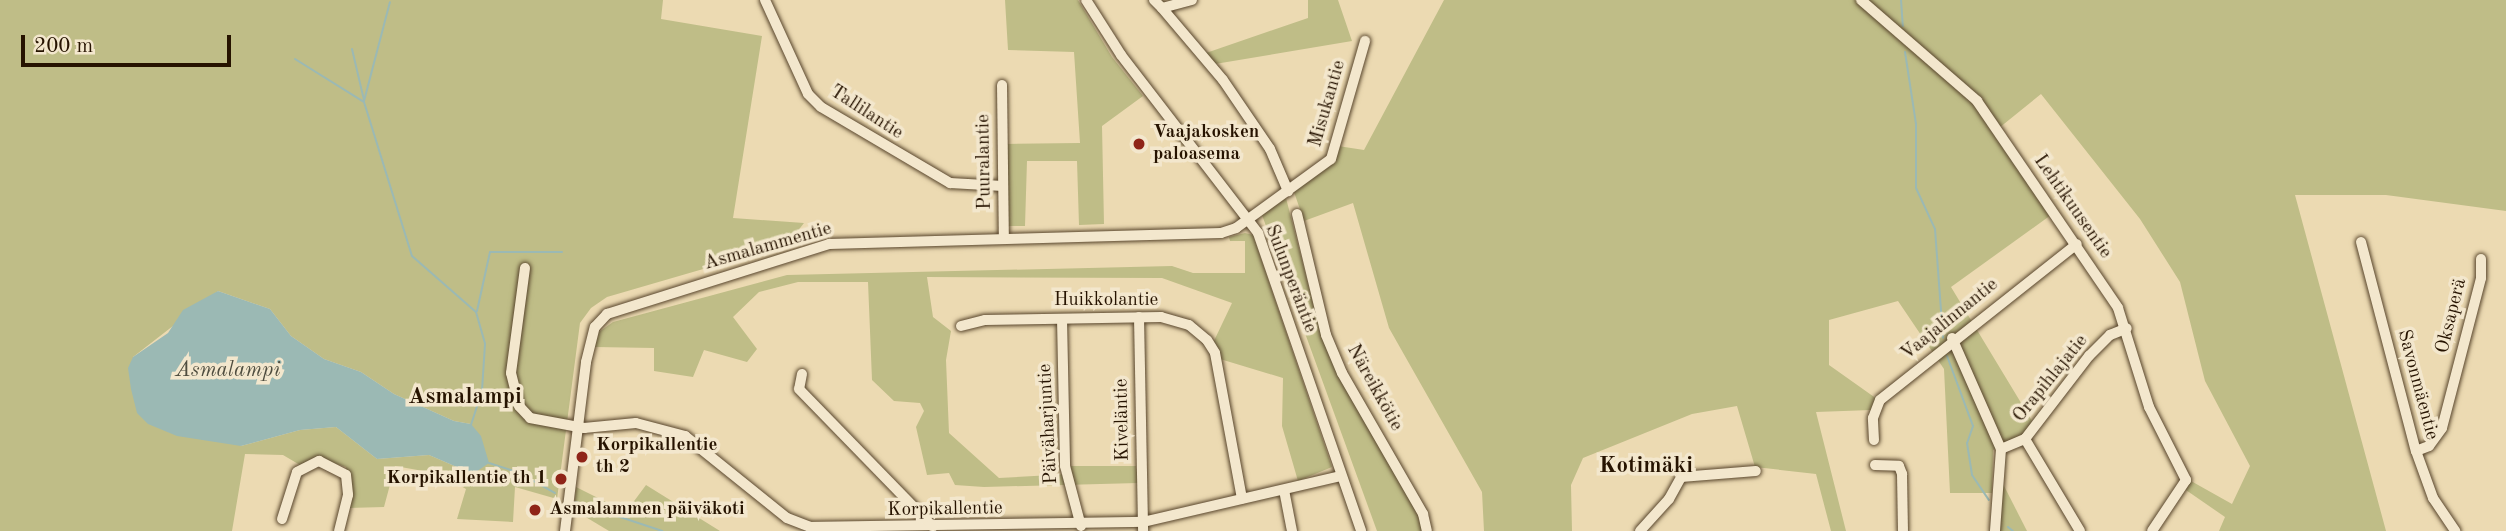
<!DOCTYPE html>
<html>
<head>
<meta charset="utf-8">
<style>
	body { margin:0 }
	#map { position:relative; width:2506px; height:531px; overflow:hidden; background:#ecdab2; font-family:"Old Standard TT",serif }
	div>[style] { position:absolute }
	.green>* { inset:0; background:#bfbd87 }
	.water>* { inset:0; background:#9bb9b4 }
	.stream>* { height:2px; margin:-1px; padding:0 1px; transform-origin:1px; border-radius:1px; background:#9bb9b4 }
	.roads { filter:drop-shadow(0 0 2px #58452c) drop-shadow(0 0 2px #58452c) }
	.minor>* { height:10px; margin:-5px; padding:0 5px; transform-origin:5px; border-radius:5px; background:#f3e7cd }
	.dots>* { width:19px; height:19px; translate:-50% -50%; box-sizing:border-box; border:4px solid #f3e7cd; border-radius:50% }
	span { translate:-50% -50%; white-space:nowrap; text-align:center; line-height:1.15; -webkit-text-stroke:7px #f3e7cd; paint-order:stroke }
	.street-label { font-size:19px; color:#261300 }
	.poi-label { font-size:19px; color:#261300; font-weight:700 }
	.left { translate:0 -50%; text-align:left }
	.right { translate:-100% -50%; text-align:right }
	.water-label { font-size:21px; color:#4f4d3f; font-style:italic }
	.quarter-label { font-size:23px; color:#261300; font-weight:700 }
	.scale { position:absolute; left:21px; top:35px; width:210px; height:32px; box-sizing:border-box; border:4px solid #261300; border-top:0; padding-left:9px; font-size:21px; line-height:24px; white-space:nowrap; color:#261300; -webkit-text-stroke:5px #f3e7cd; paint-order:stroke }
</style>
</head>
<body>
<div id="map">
	<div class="green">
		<i style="clip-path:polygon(evenodd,0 0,663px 0,661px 19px,762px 36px,733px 218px,804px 223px,797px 232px,765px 251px,607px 297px,591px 308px,580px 323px,557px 499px,515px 487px,513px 522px,457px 519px,466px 489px,440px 474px,395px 466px,384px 507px,348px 508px,346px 467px,319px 458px,300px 465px,283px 455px,245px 454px,232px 531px,0 531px,0 0,218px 291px,270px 309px,291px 336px,324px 359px,361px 372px,394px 394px,454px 421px,471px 424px,473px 474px,429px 455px,377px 459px,336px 427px,300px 430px,241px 446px,133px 357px,218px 291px)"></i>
		<i style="clip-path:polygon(1005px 0,1078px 0,1112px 57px,1143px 96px,1102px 126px,1104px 224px,1079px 225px,1077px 161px,1027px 161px,1025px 226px,1009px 226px,1006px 144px,1080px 143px,1074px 52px,1008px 50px)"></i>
		<i style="clip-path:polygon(1308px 0,1338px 0,1352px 41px,1215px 64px,1206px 53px,1308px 18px)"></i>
		<i style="clip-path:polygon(1444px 0,2506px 0,2506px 211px,2386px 195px,2295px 195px,2386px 531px,2219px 531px,2225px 517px,2183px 488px,2191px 481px,2232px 504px,2250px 466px,2205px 381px,2180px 282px,2140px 219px,2041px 94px,1994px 132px,2051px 215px,1951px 287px,2032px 421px,2023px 437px,1993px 450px,1992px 493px,1950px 493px,1944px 369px,1898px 301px,1829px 320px,1829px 365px,1877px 399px,1871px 410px,1816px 412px,1846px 531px,1831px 531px,1816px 474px,1755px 467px,1737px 406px,1692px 414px,1583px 458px,1571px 485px,1572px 531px,1484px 531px,1482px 492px,1389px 328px,1353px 203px,1304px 221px,1294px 192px,1338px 146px,1364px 150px)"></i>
		<i style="clip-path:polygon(1286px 198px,1322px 338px,1420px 517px,1423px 531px,1377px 531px,1262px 215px)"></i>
		<i style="clip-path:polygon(1245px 233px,1253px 235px,1332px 467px,1298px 481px,1282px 426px,1283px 378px,1220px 359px,1213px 343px,1232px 303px,1162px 278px,927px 277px,933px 317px,951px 331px,946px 360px,949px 433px,999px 478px,1070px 474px,1071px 466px,1136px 466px,1138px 483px,984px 487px,955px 485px,949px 473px,927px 475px,916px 427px,924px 411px,920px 403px,894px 401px,872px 380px,868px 282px,798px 282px,759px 292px,733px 317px,757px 349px,747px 362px,704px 350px,693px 377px,654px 371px,654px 348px,595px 347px,599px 332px,613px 322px,787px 275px,1172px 266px,1193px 273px,1245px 273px,1245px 241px,1230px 241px,1229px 237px)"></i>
		<i style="clip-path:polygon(2002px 482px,2027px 531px,1999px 531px)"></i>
		<i style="clip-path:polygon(646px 485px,720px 531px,609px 531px,574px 510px,576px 487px,626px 512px)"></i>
	</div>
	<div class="water">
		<i style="clip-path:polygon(218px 291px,270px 309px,291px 336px,324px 359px,361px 372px,394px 394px,454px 421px,471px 424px,481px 436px,489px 463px,473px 474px,429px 455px,377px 459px,336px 427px,300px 430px,241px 446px,177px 436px,148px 424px,137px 413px,131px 389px,128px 368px,133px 357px,168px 333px,183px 310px)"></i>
	</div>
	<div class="stream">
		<i style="left:1901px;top:0;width:26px;rotate:86deg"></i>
		<i style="left:352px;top:49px;width:52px;rotate:76.8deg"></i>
		<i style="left:1905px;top:52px;width:73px;rotate:81.3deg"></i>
		<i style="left:1916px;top:124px;width:64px;rotate:90deg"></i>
		<i style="left:1916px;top:188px;width:45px;rotate:65.1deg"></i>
		<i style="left:1935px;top:229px;width:109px;rotate:85.8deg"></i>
		<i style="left:295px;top:59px;width:81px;rotate:31.9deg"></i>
		<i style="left:364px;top:102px;width:161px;rotate:72.7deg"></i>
		<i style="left:412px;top:256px;width:85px;rotate:41.2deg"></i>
		<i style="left:476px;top:312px;width:33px;rotate:74deg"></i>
		<i style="left:485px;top:344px;width:47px;rotate:93.7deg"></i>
		<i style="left:482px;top:391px;width:35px;rotate:108deg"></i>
		<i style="left:364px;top:101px;width:102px;rotate:-75.3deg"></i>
		<i style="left:477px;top:311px;width:60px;rotate:-77.6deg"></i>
		<i style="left:490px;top:252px;width:72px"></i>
		<i style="left:1947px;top:356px;width:75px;rotate:69.6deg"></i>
		<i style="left:1973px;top:426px;width:18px;rotate:109deg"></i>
		<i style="left:1967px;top:443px;width:32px;rotate:81deg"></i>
		<i style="left:1972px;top:475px;width:30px;rotate:56deg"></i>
		<i style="left:489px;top:463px;width:32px;rotate:18deg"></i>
		<i style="left:519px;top:473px;width:41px;rotate:29.1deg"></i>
		<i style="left:575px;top:502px;width:92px;rotate:18.4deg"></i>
		<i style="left:2008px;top:527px;width:6px;rotate:39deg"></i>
	</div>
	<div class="roads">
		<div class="minor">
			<i style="left:765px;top:0;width:103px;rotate:65.4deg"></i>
			<i style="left:808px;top:94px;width:18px;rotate:45deg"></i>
			<i style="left:821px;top:107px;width:150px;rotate:30.5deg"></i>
			<i style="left:950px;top:183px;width:53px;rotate:3.2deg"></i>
			<i style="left:1086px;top:0;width:65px;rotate:57.5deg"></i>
			<i style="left:1121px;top:55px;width:225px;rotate:52.4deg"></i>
			<i style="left:1258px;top:233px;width:315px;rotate:70.9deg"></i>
			<i style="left:1154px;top:0;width:11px;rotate:45deg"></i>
			<i style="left:1162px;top:8px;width:31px;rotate:-15deg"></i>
			<i style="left:1861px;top:0;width:154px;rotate:41deg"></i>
			<i style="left:1977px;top:101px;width:250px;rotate:55.7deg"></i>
			<i style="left:2118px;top:308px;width:104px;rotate:72.6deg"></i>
			<i style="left:2149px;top:407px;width:82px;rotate:63.1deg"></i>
			<i style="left:2186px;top:480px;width:61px;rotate:123.7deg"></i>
			<i style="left:1162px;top:8px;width:94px;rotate:49.7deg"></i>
			<i style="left:1223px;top:80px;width:83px;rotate:55.7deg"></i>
			<i style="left:1270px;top:149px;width:46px;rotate:66.8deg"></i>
			<i style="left:1002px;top:85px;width:153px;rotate:89.3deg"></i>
			<i style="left:1297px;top:214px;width:124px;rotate:76.5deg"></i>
			<i style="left:1326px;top:335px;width:41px;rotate:67.2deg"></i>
			<i style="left:1342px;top:373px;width:163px;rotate:60.1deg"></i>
			<i style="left:1423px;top:514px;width:17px;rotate:77deg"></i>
			<i style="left:2361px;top:242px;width:216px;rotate:75.3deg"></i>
			<i style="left:2416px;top:451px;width:50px;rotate:70.1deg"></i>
			<i style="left:2433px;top:498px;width:40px;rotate:56deg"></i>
			<i style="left:525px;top:268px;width:106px;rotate:97.6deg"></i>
			<i style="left:511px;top:373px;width:34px;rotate:76deg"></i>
			<i style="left:519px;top:406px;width:16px;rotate:47deg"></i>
			<i style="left:530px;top:418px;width:55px;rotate:10.5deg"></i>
			<i style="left:584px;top:428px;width:52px;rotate:-5.5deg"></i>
			<i style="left:636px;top:423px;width:51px;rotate:14.9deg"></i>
			<i style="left:685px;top:436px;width:131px;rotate:38.8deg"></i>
			<i style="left:787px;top:518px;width:25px;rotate:21deg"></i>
			<i style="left:810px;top:527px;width:333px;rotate:-0.9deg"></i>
			<i style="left:1143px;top:522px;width:203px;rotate:-13.1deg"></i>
			<i style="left:1139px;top:317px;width:214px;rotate:88.9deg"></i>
			<i style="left:1062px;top:319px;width:147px;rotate:88.8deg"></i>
			<i style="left:1065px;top:466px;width:62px;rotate:75.1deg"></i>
			<i style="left:961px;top:326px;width:25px;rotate:-14deg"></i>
			<i style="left:985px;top:320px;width:176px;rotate:-1deg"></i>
			<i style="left:1161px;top:317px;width:29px;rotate:16deg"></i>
			<i style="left:1189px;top:325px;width:23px;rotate:40deg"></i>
			<i style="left:1207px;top:340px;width:15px;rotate:58deg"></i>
			<i style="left:1215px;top:353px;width:148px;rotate:79.5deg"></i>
			<i style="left:1952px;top:338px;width:121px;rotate:66.2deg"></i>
			<i style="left:2001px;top:449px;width:82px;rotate:94.2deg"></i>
			<i style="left:802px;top:374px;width:15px;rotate:101deg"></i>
			<i style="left:799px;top:389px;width:192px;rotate:45.8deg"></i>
			<i style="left:2025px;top:439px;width:107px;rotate:59.1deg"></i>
			<i style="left:1874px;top:440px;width:22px;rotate:-93deg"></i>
			<i style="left:1873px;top:418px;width:19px;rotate:-69deg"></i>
			<i style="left:1880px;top:400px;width:251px;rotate:-38.4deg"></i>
			<i style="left:2001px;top:449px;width:26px;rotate:-23deg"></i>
			<i style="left:2025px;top:439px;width:105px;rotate:-52.4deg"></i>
			<i style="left:2089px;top:356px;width:30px;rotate:-45deg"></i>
			<i style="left:2110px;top:335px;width:18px;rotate:-22deg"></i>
			<i style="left:2416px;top:451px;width:14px;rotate:-21deg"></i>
			<i style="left:2429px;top:446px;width:22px;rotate:-54deg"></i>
			<i style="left:2442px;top:428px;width:155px;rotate:-75.4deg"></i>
			<i style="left:2481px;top:278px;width:19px;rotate:-90deg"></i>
			<i style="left:1875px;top:465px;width:24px;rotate:2deg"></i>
			<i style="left:1899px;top:466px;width:9px;rotate:69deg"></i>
			<i style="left:1902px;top:474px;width:57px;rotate:89deg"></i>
			<i style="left:1284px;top:490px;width:42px;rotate:79deg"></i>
			<i style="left:282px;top:519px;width:49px;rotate:-72.3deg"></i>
			<i style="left:297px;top:472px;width:25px;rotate:-27deg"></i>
			<i style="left:319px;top:461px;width:30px;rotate:27deg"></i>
			<i style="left:346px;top:475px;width:20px;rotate:84deg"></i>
			<i style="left:348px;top:495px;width:37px;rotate:104deg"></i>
			<i style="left:565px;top:531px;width:170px;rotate:-82.9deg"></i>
			<i style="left:586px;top:362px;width:36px;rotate:-76deg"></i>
			<i style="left:595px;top:327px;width:18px;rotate:-47deg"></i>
			<i style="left:607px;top:314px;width:233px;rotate:-17.5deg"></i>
			<i style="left:829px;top:244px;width:392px;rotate:-1.6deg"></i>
			<i style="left:1221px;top:233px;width:16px;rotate:-18deg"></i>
			<i style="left:1236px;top:228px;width:117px;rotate:-36deg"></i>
			<i style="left:1331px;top:159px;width:123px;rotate:-73.9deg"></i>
			<i style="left:1640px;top:531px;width:43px;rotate:-47.8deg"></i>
			<i style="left:1669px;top:499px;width:25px;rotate:-61deg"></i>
			<i style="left:1681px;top:477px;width:75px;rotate:-4.6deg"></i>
		</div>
	</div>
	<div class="dots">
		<i style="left:1139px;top:144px;background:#8f2418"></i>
		<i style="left:582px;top:457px;background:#8f2418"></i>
		<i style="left:561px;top:479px;background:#8f2418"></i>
		<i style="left:535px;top:510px;background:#8f2418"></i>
	</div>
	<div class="street-label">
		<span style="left:1328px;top:104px;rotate:-74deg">Misukantie</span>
		<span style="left:866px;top:113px;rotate:33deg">Tallilantie</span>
		<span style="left:985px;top:162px;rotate:-91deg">Puuralantie</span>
		<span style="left:2072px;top:207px;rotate:55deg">Lehtikuusentie</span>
		<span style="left:768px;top:247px;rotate:-16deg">Asmalammentie</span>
		<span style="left:1290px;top:279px;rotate:69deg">Sulunperäntie</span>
		<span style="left:1106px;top:301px">Huikkolantie</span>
		<span style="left:2452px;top:316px;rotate:-76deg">Oksaperä</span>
		<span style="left:1950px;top:320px;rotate:-39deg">Vaajalinnantie</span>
		<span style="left:2051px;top:379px;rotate:-51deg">Orapihlajatie</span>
		<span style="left:2417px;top:385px;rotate:75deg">Savonmäentie</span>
		<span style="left:1374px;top:388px;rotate:61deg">Näreikkötie</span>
		<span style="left:1123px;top:420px;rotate:-91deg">Kiveläntie</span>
		<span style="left:1049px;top:424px;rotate:-93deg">Päiväharjuntie</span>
		<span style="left:945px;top:510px;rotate:-1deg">Korpikallentie</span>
	</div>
	<div class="poi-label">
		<span class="left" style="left:1153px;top:144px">Vaajakosken<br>paloasema</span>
		<span class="left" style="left:596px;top:457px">Korpikallentie<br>th 2</span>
		<span class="right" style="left:547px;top:479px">Korpikallentie th 1</span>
		<span class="left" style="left:549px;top:510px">Asmalammen päiväkoti</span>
	</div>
	<div class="water-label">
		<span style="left:228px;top:371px">Asmalampi</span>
	</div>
	<div class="quarter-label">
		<span style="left:465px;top:397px">Asmalampi</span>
		<span style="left:1646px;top:466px">Kotimäki</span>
	</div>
	<div class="scale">200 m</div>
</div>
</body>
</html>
